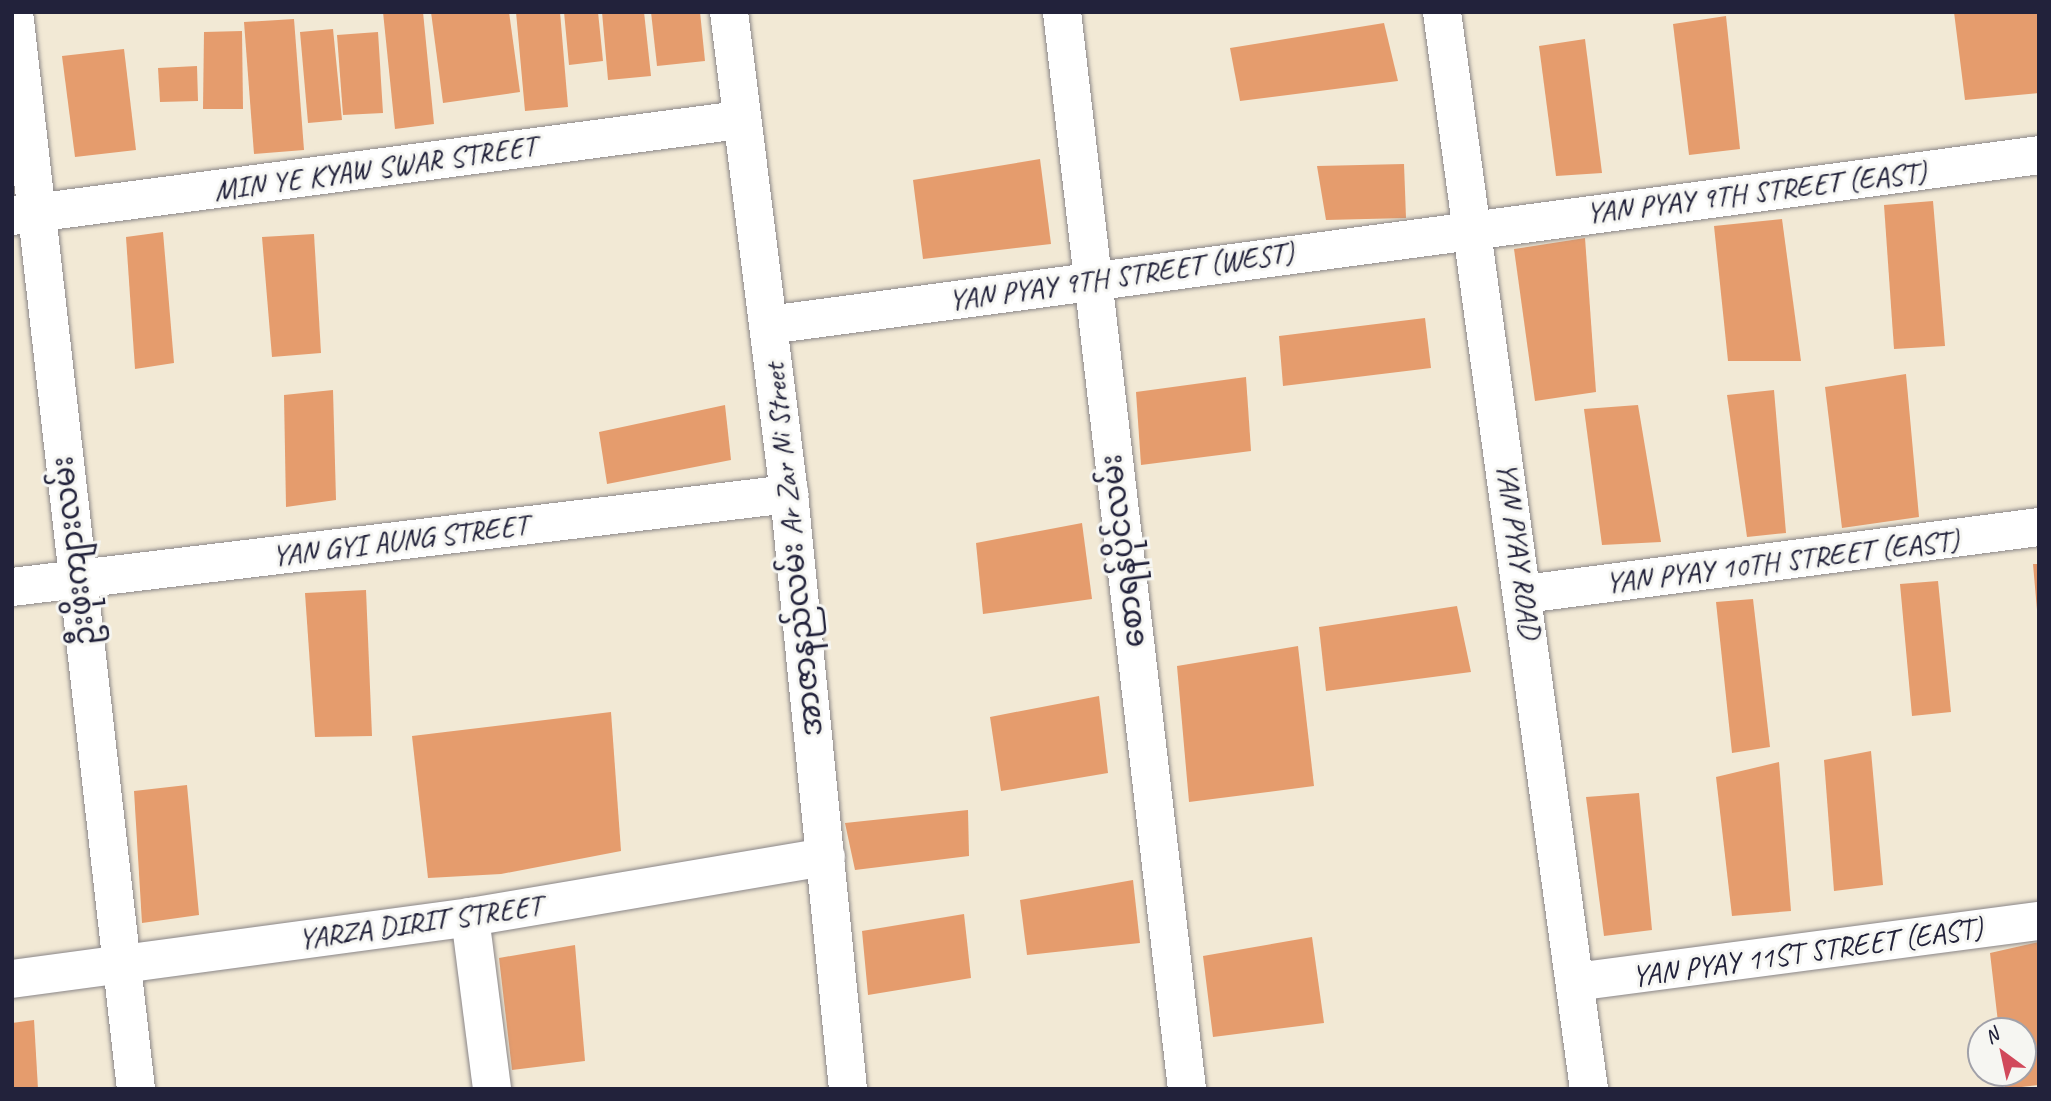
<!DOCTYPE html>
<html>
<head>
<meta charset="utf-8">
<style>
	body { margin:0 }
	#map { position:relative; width:2051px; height:1101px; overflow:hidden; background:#f2e9d5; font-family:Caveat,"Noto Sans Myanmar",sans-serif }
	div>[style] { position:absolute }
	.building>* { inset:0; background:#e59c6d }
	.roads { filter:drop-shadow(0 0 2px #8a8688) drop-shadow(0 0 2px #8a8688) }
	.minor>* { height:38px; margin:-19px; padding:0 19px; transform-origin:19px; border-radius:19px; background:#fff }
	span { translate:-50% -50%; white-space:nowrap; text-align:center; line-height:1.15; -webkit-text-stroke:6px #f6f6f2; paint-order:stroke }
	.street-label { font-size:30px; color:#22223b }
	.frame { position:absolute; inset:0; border:14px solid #22223b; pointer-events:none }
	.north { position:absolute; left:1967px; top:1017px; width:70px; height:70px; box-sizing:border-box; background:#f6f6f2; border:2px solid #a1a1a9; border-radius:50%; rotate:327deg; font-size:19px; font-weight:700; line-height:28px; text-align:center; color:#22223b }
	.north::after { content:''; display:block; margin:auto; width:24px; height:32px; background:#d1495b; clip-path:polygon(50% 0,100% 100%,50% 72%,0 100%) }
</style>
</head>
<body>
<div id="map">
	<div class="building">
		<i style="clip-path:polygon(383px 12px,423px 12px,434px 124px,395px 129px)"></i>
		<i style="clip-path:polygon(431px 12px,509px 12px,520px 92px,443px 103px)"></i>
		<i style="clip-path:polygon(516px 12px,560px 12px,568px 107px,525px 111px)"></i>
		<i style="clip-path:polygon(564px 12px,598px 12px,603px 61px,569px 65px)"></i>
		<i style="clip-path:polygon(602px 12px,644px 12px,651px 76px,608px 80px)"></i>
		<i style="clip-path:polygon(651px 12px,700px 12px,705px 61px,657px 66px)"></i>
		<i style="clip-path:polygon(1954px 12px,2039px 12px,2039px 93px,1965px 100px)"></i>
		<i style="clip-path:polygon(1726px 16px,1740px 149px,1689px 155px,1673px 24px)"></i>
		<i style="clip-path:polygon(294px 19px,304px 150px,254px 154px,244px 22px)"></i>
		<i style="clip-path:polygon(1384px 23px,1398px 81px,1240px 101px,1230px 48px)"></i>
		<i style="clip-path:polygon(333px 29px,342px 120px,308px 123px,300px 32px)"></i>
		<i style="clip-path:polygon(242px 31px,243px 109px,203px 109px,204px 32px)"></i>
		<i style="clip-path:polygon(378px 32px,383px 113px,343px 115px,337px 35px)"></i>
		<i style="clip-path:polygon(1585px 39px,1602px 173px,1556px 176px,1539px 46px)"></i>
		<i style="clip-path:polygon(124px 49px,136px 150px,75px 157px,62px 56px)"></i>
		<i style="clip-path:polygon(197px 66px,198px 101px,160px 102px,158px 68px)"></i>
		<i style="clip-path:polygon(1040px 159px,1051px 244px,923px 259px,913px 180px)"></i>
		<i style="clip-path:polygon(1404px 164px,1406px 218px,1326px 220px,1317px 166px)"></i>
		<i style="clip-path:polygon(1933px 201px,1945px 346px,1894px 349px,1884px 205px)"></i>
		<i style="clip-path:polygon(1782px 219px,1801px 361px,1728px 361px,1714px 226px)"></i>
		<i style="clip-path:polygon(163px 232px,174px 363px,135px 369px,126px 237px)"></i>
		<i style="clip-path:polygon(314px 234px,321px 353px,272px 357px,262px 237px)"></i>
		<i style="clip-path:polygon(1585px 238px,1596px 392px,1535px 401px,1514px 249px)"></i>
		<i style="clip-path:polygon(1425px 318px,1431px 368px,1283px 386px,1279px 336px)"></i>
		<i style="clip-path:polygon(1906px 374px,1919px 517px,1842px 528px,1825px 387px)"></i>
		<i style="clip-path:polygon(1246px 377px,1251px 451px,1141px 465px,1136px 392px)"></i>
		<i style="clip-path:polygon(333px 390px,336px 500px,286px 507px,284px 395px)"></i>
		<i style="clip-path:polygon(1774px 390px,1786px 533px,1747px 537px,1727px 395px)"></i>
		<i style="clip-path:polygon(725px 405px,731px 460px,607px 484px,599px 432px)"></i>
		<i style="clip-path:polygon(1638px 405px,1661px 542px,1602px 545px,1584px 409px)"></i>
		<i style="clip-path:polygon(1082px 523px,1092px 599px,983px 614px,976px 543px)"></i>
		<i style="clip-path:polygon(2033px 564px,2039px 564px,2039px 610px,2037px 610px)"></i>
		<i style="clip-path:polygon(1938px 581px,1951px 712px,1912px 716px,1900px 584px)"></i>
		<i style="clip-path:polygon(366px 590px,372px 736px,315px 737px,305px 593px)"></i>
		<i style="clip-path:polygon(1753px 599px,1770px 747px,1732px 753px,1716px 602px)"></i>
		<i style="clip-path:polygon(1457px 606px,1471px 672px,1326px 691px,1319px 627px)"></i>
		<i style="clip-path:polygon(1298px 646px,1314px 786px,1189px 802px,1177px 666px)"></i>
		<i style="clip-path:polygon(1099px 696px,1108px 773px,1001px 791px,990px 717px)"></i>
		<i style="clip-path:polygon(611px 712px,621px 851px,501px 874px,428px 878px,412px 736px)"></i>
		<i style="clip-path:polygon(1871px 751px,1883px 885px,1834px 891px,1824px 760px)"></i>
		<i style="clip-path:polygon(1779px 762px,1791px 911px,1732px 916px,1716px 777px)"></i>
		<i style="clip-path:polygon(187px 785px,199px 915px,142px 923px,134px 791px)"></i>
		<i style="clip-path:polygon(1639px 793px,1652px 930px,1604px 936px,1586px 797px)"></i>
		<i style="clip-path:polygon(968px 810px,969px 856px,855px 870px,845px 823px)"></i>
		<i style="clip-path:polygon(1133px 880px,1140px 943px,1027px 955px,1020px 900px)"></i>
		<i style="clip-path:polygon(964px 914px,971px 978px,868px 995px,862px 931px)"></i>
		<i style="clip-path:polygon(1312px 937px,1324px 1023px,1213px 1037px,1203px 956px)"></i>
		<i style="clip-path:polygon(2039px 942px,2039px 1085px,2005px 1089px,2003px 1073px,2023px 1073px,2023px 1031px,1999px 1031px,1990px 953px)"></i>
		<i style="clip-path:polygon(575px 945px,585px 1061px,512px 1070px,499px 958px)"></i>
		<i style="clip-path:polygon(34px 1020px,38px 1089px,12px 1089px,12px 1023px)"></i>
	</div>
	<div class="roads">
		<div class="minor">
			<i style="left:14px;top:12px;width:1084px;rotate:83.54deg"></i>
			<i style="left:729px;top:12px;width:486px;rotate:82.9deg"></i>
			<i style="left:789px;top:494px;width:598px;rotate:84.34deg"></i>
			<i style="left:1062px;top:12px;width:1084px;rotate:83.38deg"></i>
			<i style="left:1442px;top:12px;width:1087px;rotate:82.23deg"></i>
			<i style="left:12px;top:216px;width:733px;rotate:-7.52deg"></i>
			<i style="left:769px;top:325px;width:1281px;rotate:-7.62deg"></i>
			<i style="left:12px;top:587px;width:783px;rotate:-6.83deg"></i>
			<i style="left:1525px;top:594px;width:518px;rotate:-7.43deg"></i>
			<i style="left:470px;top:917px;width:173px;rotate:82.7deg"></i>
			<i style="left:12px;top:979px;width:462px;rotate:-7.7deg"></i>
			<i style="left:470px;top:917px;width:361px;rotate:-9.6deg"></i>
			<i style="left:1575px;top:982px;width:468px;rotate:-7.5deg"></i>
		</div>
	</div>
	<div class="street-label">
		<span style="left:375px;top:168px;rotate:-8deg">MIN YE KYAW SWAR STREET</span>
		<span style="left:1756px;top:192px;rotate:-7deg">YAN PYAY 9TH STREET (EAST)</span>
		<span style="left:1121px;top:276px;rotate:-8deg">YAN PYAY 9TH STREET (WEST)</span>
		<span style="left:400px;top:540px;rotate:-7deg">YAN GYI AUNG STREET</span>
		<span style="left:793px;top:550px;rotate:-96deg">အာဇာနည်လမ်း Ar Zar Ni Street</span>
		<span style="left:1519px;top:550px;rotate:82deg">YAN PYAY ROAD</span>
		<span style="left:74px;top:551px;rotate:-97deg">ဦးဖိုးကျားလမ်း</span>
		<span style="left:1123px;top:551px;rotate:-97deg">စောရန်ပိုင်လမ်း</span>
		<span style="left:1782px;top:561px;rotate:-7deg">YAN PYAY 10TH STREET (EAST)</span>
		<span style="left:420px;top:922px;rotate:-8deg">YARZA DIRIT STREET</span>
		<span style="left:1807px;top:952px;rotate:-8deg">YAN PYAY 11ST STREET (EAST)</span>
	</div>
	<div class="frame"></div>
	<div class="north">N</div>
</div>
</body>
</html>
